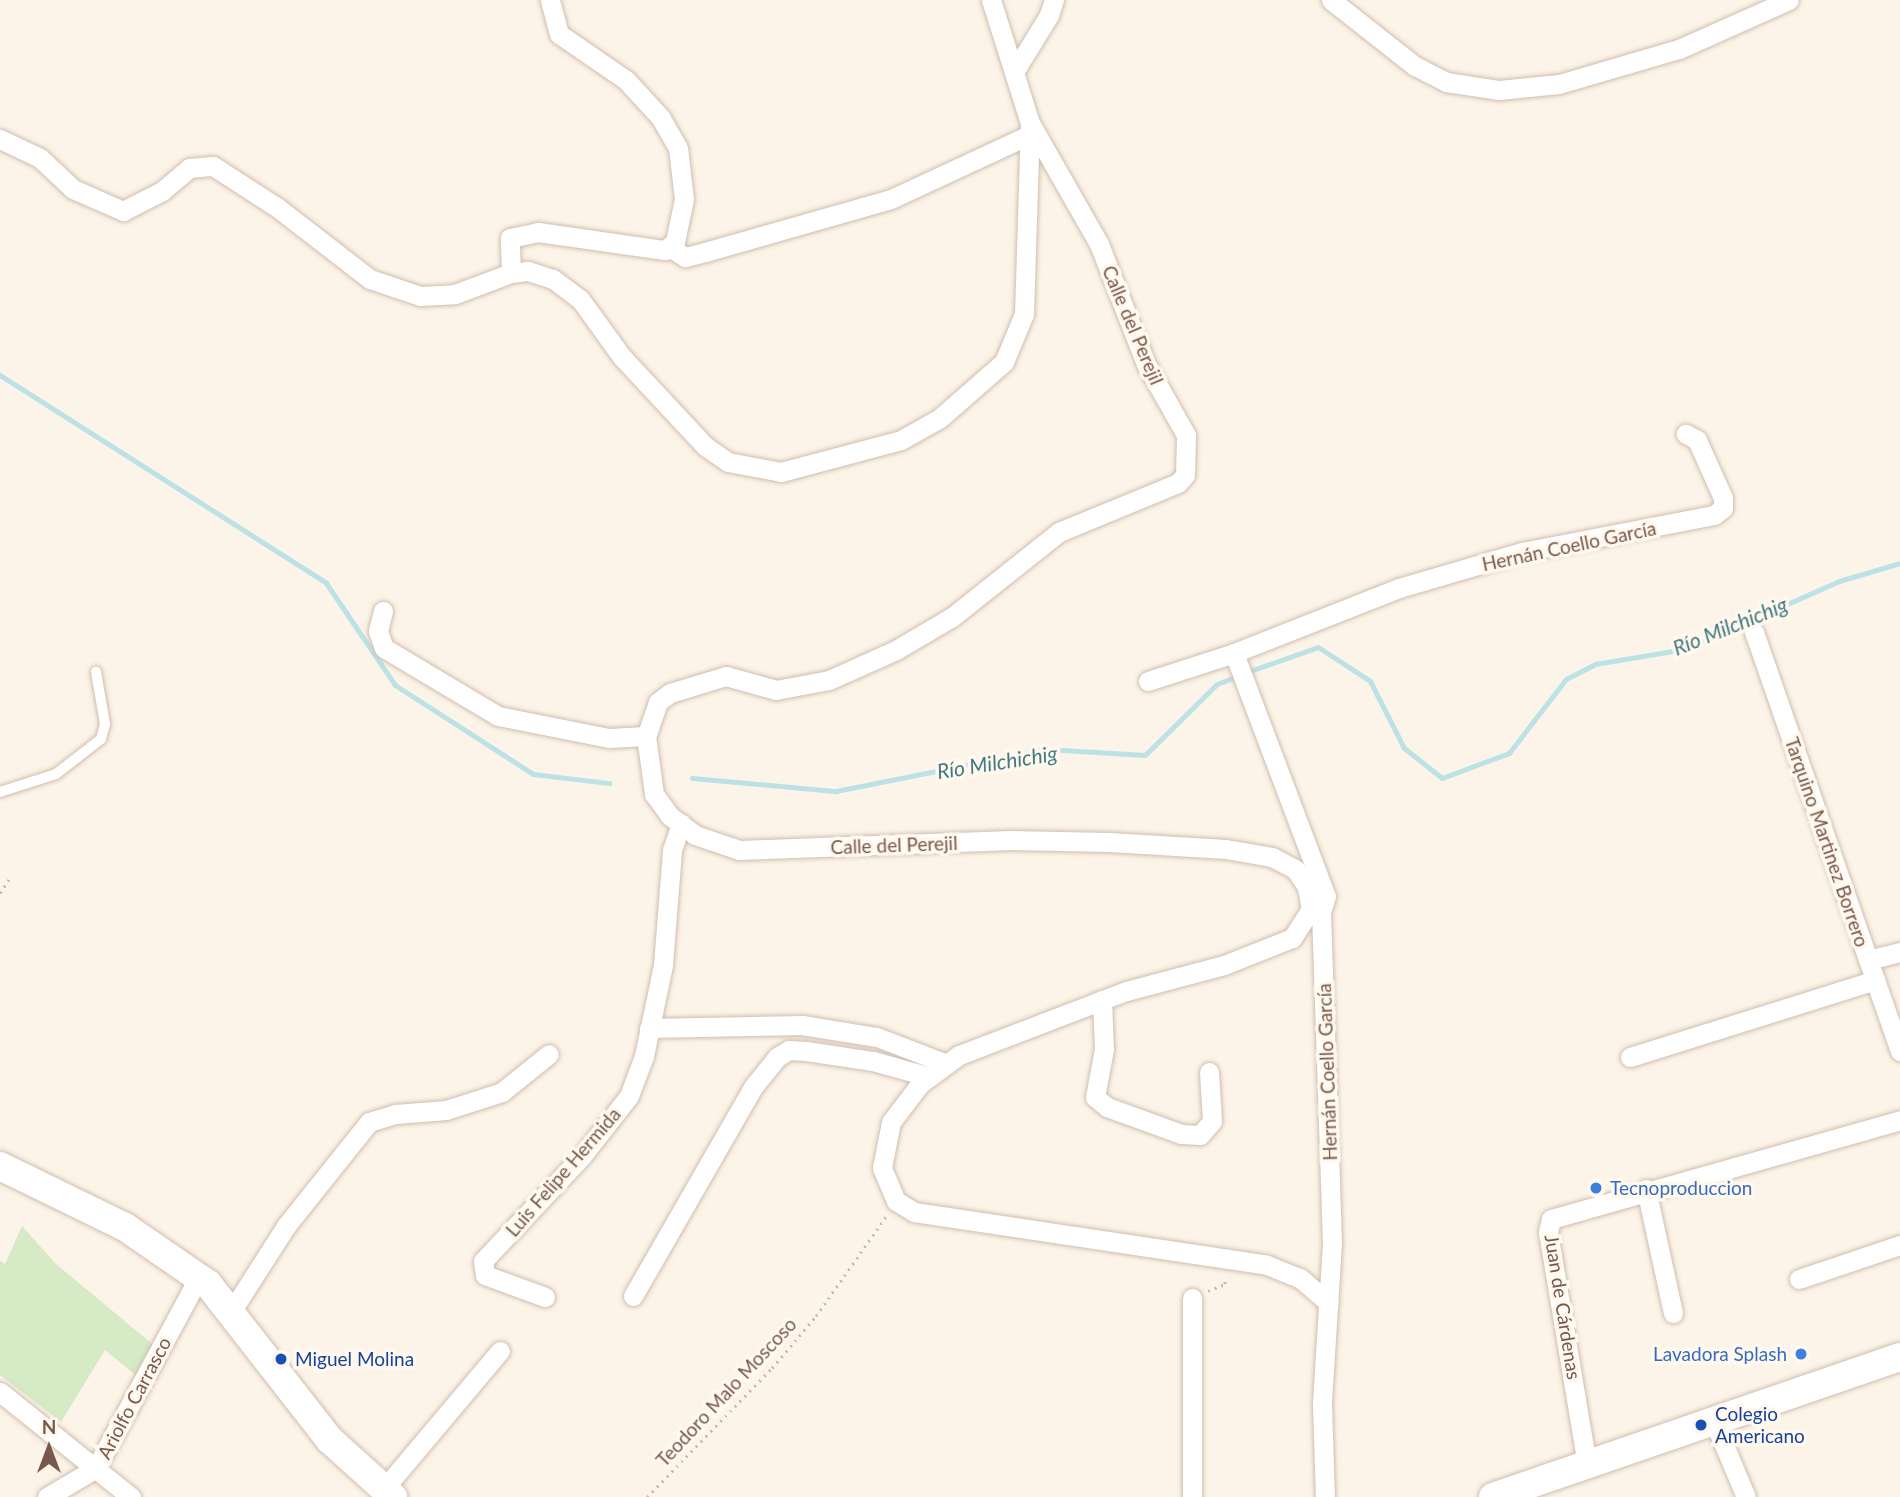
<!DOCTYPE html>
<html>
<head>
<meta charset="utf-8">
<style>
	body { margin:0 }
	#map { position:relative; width:1900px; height:1497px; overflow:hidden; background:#fcf4e8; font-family:Lato,sans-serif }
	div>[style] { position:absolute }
	.green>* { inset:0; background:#d6eac6 }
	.stream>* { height:5px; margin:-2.5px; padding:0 2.5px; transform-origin:2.5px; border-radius:2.5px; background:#bce2e6 }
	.path>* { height:2.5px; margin-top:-1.25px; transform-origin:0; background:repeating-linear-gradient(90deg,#d7b5a2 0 2px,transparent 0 7px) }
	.roads { filter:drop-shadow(0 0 2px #d1bdb0) drop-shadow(0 0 2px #d1bdb0) }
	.lane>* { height:10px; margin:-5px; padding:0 5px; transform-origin:5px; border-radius:5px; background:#fff }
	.street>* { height:19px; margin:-9.5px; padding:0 9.5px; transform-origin:9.5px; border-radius:9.5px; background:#fff }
	.secondary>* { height:28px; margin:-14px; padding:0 14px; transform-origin:14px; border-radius:14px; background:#fff }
	.dots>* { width:19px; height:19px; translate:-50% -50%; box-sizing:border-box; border:4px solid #fff8ee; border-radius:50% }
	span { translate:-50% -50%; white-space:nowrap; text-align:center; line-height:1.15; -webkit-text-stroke:7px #fff8ee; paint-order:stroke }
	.street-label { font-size:19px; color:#77594b }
	.shop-label { font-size:19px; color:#366cbe }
	.left { translate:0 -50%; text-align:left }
	.right { translate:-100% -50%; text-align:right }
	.transit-label { font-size:19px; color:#164399 }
	.water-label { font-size:21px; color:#427a83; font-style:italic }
	.north { position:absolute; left:14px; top:1413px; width:70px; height:70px; -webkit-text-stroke:5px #fff8ee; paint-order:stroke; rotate:0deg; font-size:19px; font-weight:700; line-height:28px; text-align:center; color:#77594b }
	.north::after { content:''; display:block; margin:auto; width:24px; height:32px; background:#77594b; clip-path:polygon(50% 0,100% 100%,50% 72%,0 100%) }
</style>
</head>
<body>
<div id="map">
	<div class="green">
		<i style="clip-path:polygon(22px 1226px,56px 1264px,157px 1348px,139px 1378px,105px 1350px,61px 1422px,0 1375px,0 1261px,5px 1264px)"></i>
	</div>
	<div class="stream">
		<i style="left:0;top:375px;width:387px;rotate:32.5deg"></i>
		<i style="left:326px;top:583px;width:123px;rotate:55.9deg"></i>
		<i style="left:395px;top:685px;width:164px;rotate:32.8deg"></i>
		<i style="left:533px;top:774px;width:77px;rotate:6.8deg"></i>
		<i style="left:1247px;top:672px;width:75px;rotate:-19.4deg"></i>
		<i style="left:1318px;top:647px;width:62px;rotate:33.2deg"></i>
		<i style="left:1370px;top:681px;width:75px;rotate:63.1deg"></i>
		<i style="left:1404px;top:748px;width:48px;rotate:38.3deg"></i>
		<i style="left:1442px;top:778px;width:72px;rotate:-20.5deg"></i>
		<i style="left:1509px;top:753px;width:93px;rotate:-52.4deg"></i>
		<i style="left:1566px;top:679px;width:33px;rotate:-27deg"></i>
		<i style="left:1595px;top:664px;width:91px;rotate:-9.5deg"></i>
		<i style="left:1685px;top:649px;width:168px;rotate:-23.8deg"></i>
		<i style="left:1839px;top:581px;width:64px;rotate:-16.4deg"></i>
		<i style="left:692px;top:778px;width:145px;rotate:5.2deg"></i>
		<i style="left:836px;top:791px;width:214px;rotate:-11.3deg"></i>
		<i style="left:1046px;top:749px;width:99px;rotate:3.5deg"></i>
		<i style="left:1145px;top:755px;width:101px;rotate:-44.6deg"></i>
		<i style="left:1217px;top:684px;width:22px;rotate:-21deg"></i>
	</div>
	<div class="path">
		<i style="left:0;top:893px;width:20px;rotate:-57deg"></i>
		<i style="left:1208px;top:1291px;width:18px;rotate:-22deg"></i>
		<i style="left:1225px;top:1284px;width:6px;rotate:-99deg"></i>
		<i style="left:647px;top:1497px;width:180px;rotate:-45.9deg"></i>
		<i style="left:772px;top:1368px;width:68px;rotate:-49.8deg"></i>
		<i style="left:816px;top:1316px;width:123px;rotate:-54.9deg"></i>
	</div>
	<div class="roads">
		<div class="lane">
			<i style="left:0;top:792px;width:59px;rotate:-17.8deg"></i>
			<i style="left:56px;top:774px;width:57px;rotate:-37.9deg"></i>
			<i style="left:101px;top:739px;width:16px;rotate:-75deg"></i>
			<i style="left:105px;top:724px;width:53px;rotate:-99.8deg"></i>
		</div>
		<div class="street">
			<i style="left:991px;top:0;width:129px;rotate:72.4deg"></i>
			<i style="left:1030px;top:123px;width:139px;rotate:60.3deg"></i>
			<i style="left:1099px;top:244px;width:129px;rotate:68.6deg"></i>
			<i style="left:1146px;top:364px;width:81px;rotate:60.6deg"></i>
			<i style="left:1186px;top:435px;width:40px;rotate:91.4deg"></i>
			<i style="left:1185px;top:475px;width:11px;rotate:131deg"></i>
			<i style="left:1178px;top:483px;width:129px;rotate:157.6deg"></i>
			<i style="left:1059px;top:532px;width:137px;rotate:141.5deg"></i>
			<i style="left:952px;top:617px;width:65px;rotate:149.5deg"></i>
			<i style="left:896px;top:650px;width:73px;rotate:155.9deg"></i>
			<i style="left:829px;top:680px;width:54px;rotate:169.3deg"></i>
			<i style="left:776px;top:690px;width:52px;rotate:-164.4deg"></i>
			<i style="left:726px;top:676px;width:59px;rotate:163.1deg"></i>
			<i style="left:670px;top:693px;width:15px;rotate:143deg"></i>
			<i style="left:658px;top:702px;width:36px;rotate:109deg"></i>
			<i style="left:646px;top:736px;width:59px;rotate:82.1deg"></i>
			<i style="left:654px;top:794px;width:27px;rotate:54deg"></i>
			<i style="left:670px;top:816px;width:31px;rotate:37deg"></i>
			<i style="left:695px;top:835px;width:46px;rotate:18.8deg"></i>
			<i style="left:739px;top:850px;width:272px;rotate:-2.1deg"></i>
			<i style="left:1011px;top:840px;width:98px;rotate:1.2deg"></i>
			<i style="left:1109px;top:842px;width:117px;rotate:3.4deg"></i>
			<i style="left:1226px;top:849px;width:47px;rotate:9.9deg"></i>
			<i style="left:1272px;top:857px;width:26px;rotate:28deg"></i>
			<i style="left:1295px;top:869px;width:22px;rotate:56deg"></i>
			<i style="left:1307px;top:887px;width:22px;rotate:80deg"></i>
			<i style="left:1311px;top:909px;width:35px;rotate:123deg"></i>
			<i style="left:1292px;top:938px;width:73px;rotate:158.3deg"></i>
			<i style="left:1224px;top:965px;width:101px;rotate:165.1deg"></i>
			<i style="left:1126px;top:991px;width:179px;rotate:159deg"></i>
			<i style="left:959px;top:1055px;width:49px;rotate:143.4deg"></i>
			<i style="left:920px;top:1084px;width:48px;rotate:127.3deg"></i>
			<i style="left:891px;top:1122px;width:47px;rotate:101.1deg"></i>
			<i style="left:882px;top:1168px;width:36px;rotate:67deg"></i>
			<i style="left:896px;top:1201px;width:21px;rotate:31deg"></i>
			<i style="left:914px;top:1212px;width:357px;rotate:8.5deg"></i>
			<i style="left:1267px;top:1265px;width:35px;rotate:22deg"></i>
			<i style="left:1300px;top:1278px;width:38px;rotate:41deg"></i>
			<i style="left:1331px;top:0;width:107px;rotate:38.2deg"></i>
			<i style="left:1415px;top:66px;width:35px;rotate:27deg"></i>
			<i style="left:1446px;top:82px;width:54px;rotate:8.6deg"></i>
			<i style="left:1499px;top:90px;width:60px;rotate:-5.7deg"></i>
			<i style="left:1559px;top:84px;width:125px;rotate:-16.3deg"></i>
			<i style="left:1679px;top:49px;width:120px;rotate:-24deg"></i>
			<i style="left:1014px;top:72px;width:67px;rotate:-58.4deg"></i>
			<i style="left:1049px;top:15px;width:16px;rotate:-72deg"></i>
			<i style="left:0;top:139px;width:44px;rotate:25.4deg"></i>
			<i style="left:40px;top:158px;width:45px;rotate:43.2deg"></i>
			<i style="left:73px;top:189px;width:55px;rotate:23.7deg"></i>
			<i style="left:123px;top:211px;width:44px;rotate:-27.1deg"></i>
			<i style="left:162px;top:191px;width:35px;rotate:-40deg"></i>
			<i style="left:189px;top:168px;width:24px;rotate:-5deg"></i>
			<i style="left:213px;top:166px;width:77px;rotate:32.9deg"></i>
			<i style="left:278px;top:208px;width:116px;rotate:37.7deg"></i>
			<i style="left:370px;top:279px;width:53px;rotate:18.8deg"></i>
			<i style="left:420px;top:296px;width:35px;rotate:-3deg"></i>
			<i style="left:455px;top:294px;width:60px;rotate:-20.6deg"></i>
			<i style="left:511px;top:273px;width:17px;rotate:-7deg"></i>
			<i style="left:528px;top:271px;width:26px;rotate:18deg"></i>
			<i style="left:553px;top:279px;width:34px;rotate:37deg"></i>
			<i style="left:580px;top:299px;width:72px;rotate:54.1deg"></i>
			<i style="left:622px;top:357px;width:122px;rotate:47deg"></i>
			<i style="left:705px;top:446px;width:28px;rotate:35deg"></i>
			<i style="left:728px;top:462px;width:54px;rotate:10.7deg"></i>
			<i style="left:781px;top:472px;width:124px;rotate:-14.9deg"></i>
			<i style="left:901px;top:440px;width:45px;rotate:-29.4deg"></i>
			<i style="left:940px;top:418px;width:85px;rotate:-41.2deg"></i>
			<i style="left:1004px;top:362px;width:52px;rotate:-67.4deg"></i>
			<i style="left:1024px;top:314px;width:190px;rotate:-88.2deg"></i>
			<i style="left:671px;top:248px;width:17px;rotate:33deg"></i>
			<i style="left:685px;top:257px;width:21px;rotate:-14deg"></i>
			<i style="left:705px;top:252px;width:193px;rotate:-15.9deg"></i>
			<i style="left:891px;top:199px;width:152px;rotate:-24.9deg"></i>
			<i style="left:511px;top:273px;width:35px;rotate:-92deg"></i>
			<i style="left:510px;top:238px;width:29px;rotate:-12deg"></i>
			<i style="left:538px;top:232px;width:128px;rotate:8.1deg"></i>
			<i style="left:665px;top:250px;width:13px;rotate:-39deg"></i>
			<i style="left:675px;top:242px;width:44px;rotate:-78.2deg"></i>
			<i style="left:684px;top:199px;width:51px;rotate:-96.7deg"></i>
			<i style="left:678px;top:148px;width:34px;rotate:-120deg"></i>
			<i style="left:661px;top:118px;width:52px;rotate:-132.6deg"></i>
			<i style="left:626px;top:80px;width:81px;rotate:-145.5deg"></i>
			<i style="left:559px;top:34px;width:35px;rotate:-105deg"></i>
			<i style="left:383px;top:611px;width:21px;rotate:104deg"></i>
			<i style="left:378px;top:631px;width:18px;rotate:71deg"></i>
			<i style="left:384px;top:648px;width:133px;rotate:30.8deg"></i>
			<i style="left:498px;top:716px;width:113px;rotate:11.2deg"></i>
			<i style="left:609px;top:738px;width:37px;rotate:-3deg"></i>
			<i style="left:1754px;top:632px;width:444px;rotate:70.8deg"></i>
			<i style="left:1234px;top:653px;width:260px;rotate:69.3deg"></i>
			<i style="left:1326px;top:896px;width:17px;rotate:107deg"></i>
			<i style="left:1321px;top:912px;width:331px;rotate:88.1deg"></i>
			<i style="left:1332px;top:1243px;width:161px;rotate:93.6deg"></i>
			<i style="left:1322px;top:1404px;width:93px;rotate:88.2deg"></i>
			<i style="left:1148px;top:681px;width:90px;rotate:-18deg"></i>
			<i style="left:1234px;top:653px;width:177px;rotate:-21.5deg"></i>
			<i style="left:1399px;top:588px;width:128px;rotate:-16.3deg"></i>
			<i style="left:1522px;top:552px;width:196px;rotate:-10.9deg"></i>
			<i style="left:1714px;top:515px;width:11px;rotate:-38deg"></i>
			<i style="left:1723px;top:508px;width:10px;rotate:-90deg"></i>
			<i style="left:1723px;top:498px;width:64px;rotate:-114.1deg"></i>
			<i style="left:1697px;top:440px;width:13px;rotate:-151deg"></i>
			<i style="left:1868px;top:960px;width:33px;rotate:-14deg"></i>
			<i style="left:1102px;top:1000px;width:49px;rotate:87.7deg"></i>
			<i style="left:1104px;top:1049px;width:49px;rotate:100.6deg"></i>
			<i style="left:1095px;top:1097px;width:16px;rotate:40deg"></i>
			<i style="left:1107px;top:1107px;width:79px;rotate:20deg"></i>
			<i style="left:1181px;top:1134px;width:19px;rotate:3deg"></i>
			<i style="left:1200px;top:1135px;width:18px;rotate:-49deg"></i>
			<i style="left:1212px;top:1121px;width:49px;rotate:-93.5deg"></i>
			<i style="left:649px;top:1028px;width:153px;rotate:-1.1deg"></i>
			<i style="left:802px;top:1025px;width:76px;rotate:9.1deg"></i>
			<i style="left:877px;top:1037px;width:75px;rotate:21.1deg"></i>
			<i style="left:1630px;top:1057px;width:257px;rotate:-17.4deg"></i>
			<i style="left:1646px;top:1189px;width:127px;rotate:77.7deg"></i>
			<i style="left:1799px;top:1279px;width:107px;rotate:-18.6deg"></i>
			<i style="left:633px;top:1296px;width:241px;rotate:-60.1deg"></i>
			<i style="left:753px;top:1087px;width:38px;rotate:-51deg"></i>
			<i style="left:777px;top:1057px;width:14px;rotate:-30deg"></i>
			<i style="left:789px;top:1050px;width:17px;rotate:3deg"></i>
			<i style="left:806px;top:1051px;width:68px;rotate:8.5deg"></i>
			<i style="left:873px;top:1061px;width:59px;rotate:15.7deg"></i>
			<i style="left:545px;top:1297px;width:64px;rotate:-159.9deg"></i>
			<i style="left:485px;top:1275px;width:14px;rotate:-98deg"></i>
			<i style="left:483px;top:1261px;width:144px;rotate:-46.7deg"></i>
			<i style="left:582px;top:1156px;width:76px;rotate:-51.9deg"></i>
			<i style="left:629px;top:1096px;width:43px;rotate:-69.4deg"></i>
			<i style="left:644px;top:1056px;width:93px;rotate:-78.2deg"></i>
			<i style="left:663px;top:965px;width:115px;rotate:-85.5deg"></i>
			<i style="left:672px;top:850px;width:28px;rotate:-71deg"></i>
			<i style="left:1192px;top:1298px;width:199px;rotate:90deg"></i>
			<i style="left:231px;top:1312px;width:102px;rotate:-57.4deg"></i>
			<i style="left:286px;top:1226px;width:133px;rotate:-51.4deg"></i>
			<i style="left:369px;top:1122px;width:28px;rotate:-17deg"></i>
			<i style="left:396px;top:1114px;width:50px;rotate:-4.6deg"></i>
			<i style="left:446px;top:1110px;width:59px;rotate:-17.8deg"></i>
			<i style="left:502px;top:1092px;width:60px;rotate:-39deg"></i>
			<i style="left:0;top:1392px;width:168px;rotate:38.7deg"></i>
			<i style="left:1714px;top:1421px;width:82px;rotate:67.2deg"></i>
			<i style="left:1587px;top:1465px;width:236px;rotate:-99.5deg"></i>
			<i style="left:1548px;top:1232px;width:13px;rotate:-77deg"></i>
			<i style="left:1551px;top:1219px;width:363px;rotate:-15.8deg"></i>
			<i style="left:382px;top:1491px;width:183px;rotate:-49.9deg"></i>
			<i style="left:47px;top:1497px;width:57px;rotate:-30.6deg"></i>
			<i style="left:96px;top:1468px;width:217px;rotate:-61.7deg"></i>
		</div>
		<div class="secondary">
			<i style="left:0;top:1166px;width:139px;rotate:26deg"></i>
			<i style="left:125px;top:1227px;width:101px;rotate:34.5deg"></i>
			<i style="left:208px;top:1284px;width:198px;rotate:52deg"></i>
			<i style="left:330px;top:1440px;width:85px;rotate:42.1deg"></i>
			<i style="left:1493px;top:1497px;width:430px;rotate:-19deg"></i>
		</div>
	</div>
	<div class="dots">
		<i style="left:1596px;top:1188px;background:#3f7fe0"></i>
		<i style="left:1801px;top:1354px;background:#3f7fe0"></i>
		<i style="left:281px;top:1359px;background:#1a4fb4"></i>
		<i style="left:1701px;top:1425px;background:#1a4fb4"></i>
	</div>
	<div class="street-label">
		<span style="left:1133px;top:325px;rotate:67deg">Calle del Perejil</span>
		<span style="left:1569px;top:546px;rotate:-12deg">Hernán Coello García</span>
		<span style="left:1827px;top:842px;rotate:71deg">Tarquino Martinez Borrero</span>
		<span style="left:894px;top:845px;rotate:-2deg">Calle del Perejil</span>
		<span style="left:1327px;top:1072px;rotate:-92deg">Hernán Coello García</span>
		<span style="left:563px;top:1172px;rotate:-49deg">Luis Felipe Hermida</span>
		<span style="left:1563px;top:1307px;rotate:81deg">Juan de Cárdenas</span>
		<span style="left:726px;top:1392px;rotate:-47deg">Teodoro Malo Moscoso</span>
		<span style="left:134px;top:1398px;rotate:-62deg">Ariolfo Carrasco</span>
	</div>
	<div class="shop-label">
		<span class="left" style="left:1610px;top:1188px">Tecnoproduccion</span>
		<span class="right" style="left:1787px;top:1354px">Lavadora Splash</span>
	</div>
	<div class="transit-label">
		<span class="left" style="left:295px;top:1359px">Miguel Molina</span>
		<span class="left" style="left:1715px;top:1425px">Colegio<br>Americano</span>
	</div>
	<div class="water-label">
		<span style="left:1730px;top:626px;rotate:-22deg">Río Milchichig</span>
		<span style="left:997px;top:762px;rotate:-9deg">Río Milchichig</span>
	</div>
	<div class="north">N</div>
</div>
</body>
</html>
